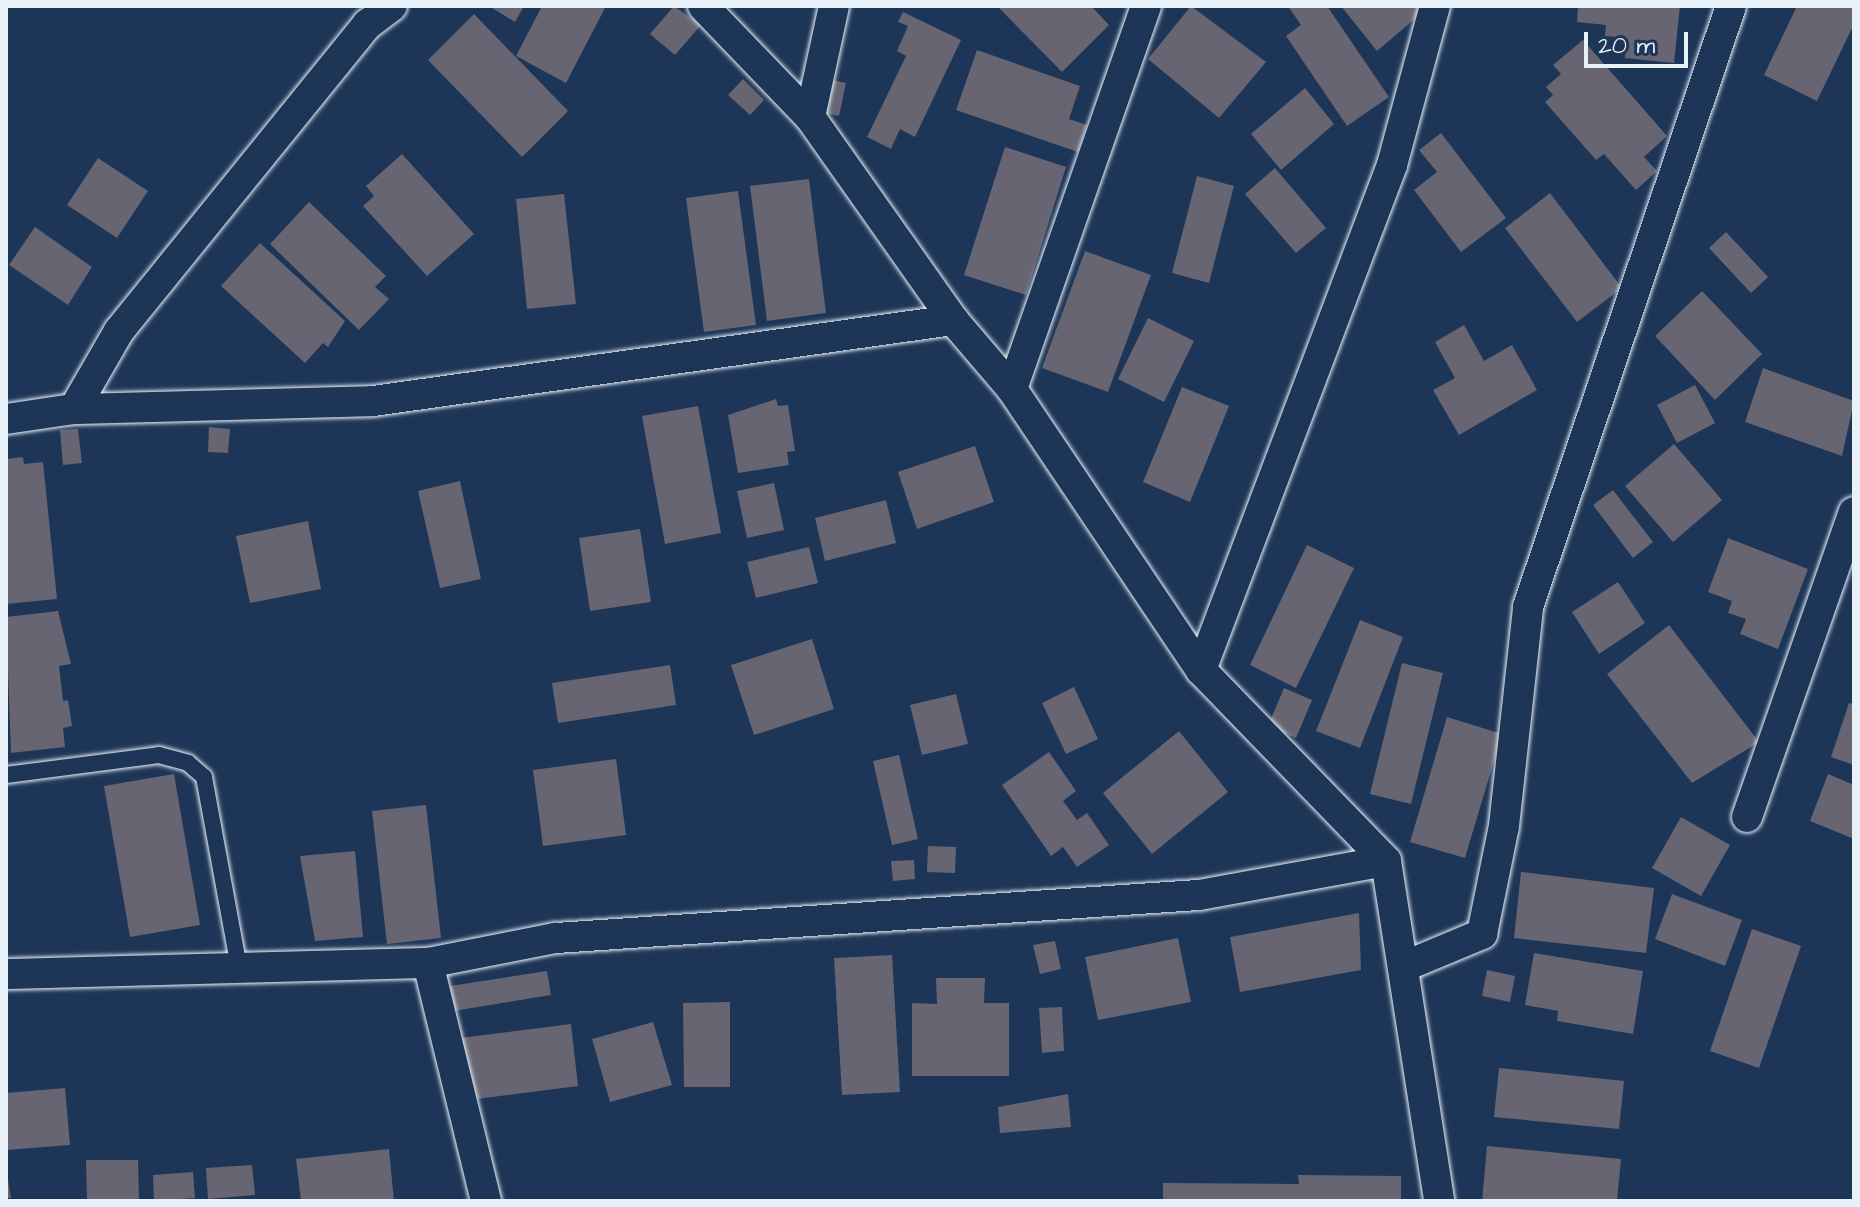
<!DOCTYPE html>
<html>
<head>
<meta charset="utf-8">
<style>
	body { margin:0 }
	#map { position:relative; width:1860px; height:1207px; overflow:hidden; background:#1d3557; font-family:"Architects Daughter",sans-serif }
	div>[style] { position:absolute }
	.building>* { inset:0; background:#666571 }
	.roads { filter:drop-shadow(0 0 2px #e8f1f8) drop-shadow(0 0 2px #e8f1f8) }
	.lane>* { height:16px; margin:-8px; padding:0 8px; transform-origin:8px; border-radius:8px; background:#1d3557 }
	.street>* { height:30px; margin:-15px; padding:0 15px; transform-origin:15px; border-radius:15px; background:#1d3557 }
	span { translate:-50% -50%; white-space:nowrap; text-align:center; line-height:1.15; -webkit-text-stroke:8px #1d3557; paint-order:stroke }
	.frame { position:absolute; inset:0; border:8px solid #e8f1f8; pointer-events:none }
	.scale { position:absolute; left:1584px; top:32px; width:104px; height:36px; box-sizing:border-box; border:4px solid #e8f1f8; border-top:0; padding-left:10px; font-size:24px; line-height:28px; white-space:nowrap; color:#e8f1f8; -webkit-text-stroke:6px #1d3557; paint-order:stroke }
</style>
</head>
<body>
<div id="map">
	<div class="building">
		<i style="clip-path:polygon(489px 6px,524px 6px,515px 22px)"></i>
		<i style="clip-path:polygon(542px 6px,606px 6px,566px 83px,516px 56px)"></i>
		<i style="clip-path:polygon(674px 6px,701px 25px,675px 55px,650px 34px)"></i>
		<i style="clip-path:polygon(997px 6px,1091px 6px,1109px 25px,1062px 72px)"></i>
		<i style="clip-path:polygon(1191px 6px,1266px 62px,1219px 118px,1148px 59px)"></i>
		<i style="clip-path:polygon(1288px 6px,1327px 6px,1389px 97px,1347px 126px,1286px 36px,1301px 25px)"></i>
		<i style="clip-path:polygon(1341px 6px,1420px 6px,1424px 11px,1377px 51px)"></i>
		<i style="clip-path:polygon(1578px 6px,1680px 6px,1674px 63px,1625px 58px,1627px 38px,1605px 36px,1606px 25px,1577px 22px)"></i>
		<i style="clip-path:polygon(1797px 6px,1854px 6px,1854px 24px,1817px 101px,1764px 75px)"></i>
		<i style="clip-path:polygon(903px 12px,961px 40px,915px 137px,900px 129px,891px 149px,867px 137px,906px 56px,897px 51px,908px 26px,898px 22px)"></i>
		<i style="clip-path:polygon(474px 14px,568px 111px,522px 157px,428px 60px)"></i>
		<i style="clip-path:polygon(1583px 40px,1667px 136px,1644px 157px,1657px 171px,1636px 190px,1604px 154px,1596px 160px,1545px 102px,1553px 95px,1546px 87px,1561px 74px,1553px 65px)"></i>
		<i style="clip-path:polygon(977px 50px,1080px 86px,1069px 119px,1087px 125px,1078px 152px,956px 110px)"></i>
		<i style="clip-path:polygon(743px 79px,764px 100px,750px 115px,728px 95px)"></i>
		<i style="clip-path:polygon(827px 79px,846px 83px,839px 116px,821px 112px)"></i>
		<i style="clip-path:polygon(1305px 88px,1334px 124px,1281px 170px,1251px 134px)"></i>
		<i style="clip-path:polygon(1441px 133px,1506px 218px,1461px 252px,1414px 190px,1437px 172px,1419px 150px)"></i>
		<i style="clip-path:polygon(1005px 147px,1066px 167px,1026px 295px,964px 275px)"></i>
		<i style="clip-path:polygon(402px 154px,474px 234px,427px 276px,363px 206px,374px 196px,366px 186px)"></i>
		<i style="clip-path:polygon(98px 158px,148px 191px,117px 238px,67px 205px)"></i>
		<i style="clip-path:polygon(1275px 168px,1326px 228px,1296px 253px,1245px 194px)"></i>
		<i style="clip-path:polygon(1197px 176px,1234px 186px,1209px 283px,1172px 273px)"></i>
		<i style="clip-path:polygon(809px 179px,826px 313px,767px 321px,750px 186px)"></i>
		<i style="clip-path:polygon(738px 191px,756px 325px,704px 332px,686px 198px)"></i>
		<i style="clip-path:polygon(1550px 193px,1622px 288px,1577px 322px,1505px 228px)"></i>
		<i style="clip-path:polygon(564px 194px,576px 304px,527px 309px,516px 199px)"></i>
		<i style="clip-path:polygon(309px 202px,386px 276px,375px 287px,389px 299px,359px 330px,270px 244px)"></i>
		<i style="clip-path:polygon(35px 227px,92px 267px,68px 305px,9px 265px)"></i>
		<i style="clip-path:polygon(1726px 232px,1768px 277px,1751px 293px,1709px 248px)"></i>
		<i style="clip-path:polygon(260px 243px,345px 321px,328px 347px,323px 343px,305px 363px,221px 286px)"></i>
		<i style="clip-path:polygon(1085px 251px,1151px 275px,1108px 392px,1042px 368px)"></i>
		<i style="clip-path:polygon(1702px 291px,1762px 354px,1715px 400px,1655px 336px)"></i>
		<i style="clip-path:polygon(1148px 318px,1194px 341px,1164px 402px,1118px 379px)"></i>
		<i style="clip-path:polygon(1464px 325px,1484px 361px,1512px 345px,1537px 390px,1459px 435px,1433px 390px,1455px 378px,1435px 342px)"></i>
		<i style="clip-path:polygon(1763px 368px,1854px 401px,1842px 456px,1745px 422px)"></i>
		<i style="clip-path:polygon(1695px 385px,1715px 423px,1677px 443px,1657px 405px)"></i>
		<i style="clip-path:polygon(1182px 387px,1229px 406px,1190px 502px,1143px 482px)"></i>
		<i style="clip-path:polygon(776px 399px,778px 406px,788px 405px,795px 451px,787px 452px,789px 465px,738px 473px,728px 415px)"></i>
		<i style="clip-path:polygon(698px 406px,721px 533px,665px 544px,642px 416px)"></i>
		<i style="clip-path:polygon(209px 427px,230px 429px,228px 453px,208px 452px)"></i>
		<i style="clip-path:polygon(78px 429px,82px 463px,63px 465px,60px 430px)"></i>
		<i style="clip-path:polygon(1674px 444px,1722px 500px,1673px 542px,1625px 486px)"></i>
		<i style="clip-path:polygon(975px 446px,994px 502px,917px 529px,898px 472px)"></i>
		<i style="clip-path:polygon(23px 457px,24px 464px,43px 462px,57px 599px,6px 604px,6px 459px)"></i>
		<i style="clip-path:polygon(460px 481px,481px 579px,440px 588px,418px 491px)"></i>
		<i style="clip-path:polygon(774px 483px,784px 530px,747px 538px,737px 491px)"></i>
		<i style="clip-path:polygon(1613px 490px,1653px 542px,1633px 558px,1593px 505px)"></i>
		<i style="clip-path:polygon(886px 500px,896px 543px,825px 561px,815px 518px)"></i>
		<i style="clip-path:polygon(308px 521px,321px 589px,250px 603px,236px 536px)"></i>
		<i style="clip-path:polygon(640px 529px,651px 602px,590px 611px,579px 538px)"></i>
		<i style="clip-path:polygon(1728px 538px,1808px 569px,1778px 649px,1740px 634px,1746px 619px,1728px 613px,1732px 601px,1708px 592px)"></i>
		<i style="clip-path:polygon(1307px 545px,1354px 568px,1296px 688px,1250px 665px)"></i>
		<i style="clip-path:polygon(809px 547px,818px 583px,756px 598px,747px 562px)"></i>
		<i style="clip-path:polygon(1618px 582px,1645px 623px,1599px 654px,1572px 612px)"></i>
		<i style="clip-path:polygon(58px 611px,71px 664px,59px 666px,63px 701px,68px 700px,72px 726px,63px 728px,65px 747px,11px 753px,6px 617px)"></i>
		<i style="clip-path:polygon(1360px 620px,1403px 637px,1360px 748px,1316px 731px)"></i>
		<i style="clip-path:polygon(1669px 625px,1759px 742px,1692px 783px,1607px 674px)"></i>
		<i style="clip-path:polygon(812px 639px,834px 709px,754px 735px,731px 665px)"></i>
		<i style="clip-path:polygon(1402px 663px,1443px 673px,1411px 804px,1370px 794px)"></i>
		<i style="clip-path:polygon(670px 665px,676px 705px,558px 723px,552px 683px)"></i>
		<i style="clip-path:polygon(1074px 687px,1098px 739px,1066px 754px,1042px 703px)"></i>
		<i style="clip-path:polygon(1284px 688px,1312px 700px,1296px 738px,1268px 726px)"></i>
		<i style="clip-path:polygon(956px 694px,968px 744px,922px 755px,910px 705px)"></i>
		<i style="clip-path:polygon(1849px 703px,1854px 704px,1854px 765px,1831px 757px)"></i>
		<i style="clip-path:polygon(1447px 717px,1502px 734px,1465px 858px,1410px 842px)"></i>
		<i style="clip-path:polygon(1179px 731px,1228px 792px,1152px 854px,1103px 793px)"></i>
		<i style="clip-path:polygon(1049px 752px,1076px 791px,1063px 801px,1077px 820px,1087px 813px,1109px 845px,1077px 867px,1063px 847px,1051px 856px,1002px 785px)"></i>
		<i style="clip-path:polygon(899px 755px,918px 839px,892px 845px,873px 761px)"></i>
		<i style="clip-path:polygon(616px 759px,626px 835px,543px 846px,533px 770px)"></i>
		<i style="clip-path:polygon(174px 774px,200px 925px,130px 937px,104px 786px)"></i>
		<i style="clip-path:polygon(1828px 774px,1854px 785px,1854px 839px,1810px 821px)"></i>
		<i style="clip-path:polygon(426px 805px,441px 938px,387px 944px,372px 811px)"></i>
		<i style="clip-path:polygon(1681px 817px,1730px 845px,1701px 896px,1652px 868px)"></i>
		<i style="clip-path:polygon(928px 846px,956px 847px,955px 873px,927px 872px)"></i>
		<i style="clip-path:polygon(355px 851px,363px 937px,315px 941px,300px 856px)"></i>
		<i style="clip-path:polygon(914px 860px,915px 879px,893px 881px,891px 861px)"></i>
		<i style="clip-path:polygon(1521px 872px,1654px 888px,1646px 953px,1514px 938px)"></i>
		<i style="clip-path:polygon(1672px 894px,1742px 920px,1725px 966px,1655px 939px)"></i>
		<i style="clip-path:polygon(1359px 913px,1361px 970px,1240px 992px,1230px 937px)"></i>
		<i style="clip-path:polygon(1752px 929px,1801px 946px,1759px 1068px,1710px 1051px)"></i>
		<i style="clip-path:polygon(1178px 938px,1191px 1002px,1098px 1020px,1085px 957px)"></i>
		<i style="clip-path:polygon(1055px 941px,1061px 969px,1040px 974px,1033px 945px)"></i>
		<i style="clip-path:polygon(1534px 953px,1643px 971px,1633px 1034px,1557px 1021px,1558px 1011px,1525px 1005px)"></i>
		<i style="clip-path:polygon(892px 955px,900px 1092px,842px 1095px,834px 958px)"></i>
		<i style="clip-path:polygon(1487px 970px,1515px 976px,1510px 1002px,1482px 996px)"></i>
		<i style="clip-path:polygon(547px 971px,551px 995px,435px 1014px,431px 989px)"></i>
		<i style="clip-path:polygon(936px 978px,985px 978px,984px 1003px,1009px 1003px,1009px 1076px,912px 1076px,912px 1003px,937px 1004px)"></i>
		<i style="clip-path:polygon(730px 1002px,730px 1087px,684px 1087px,683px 1003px)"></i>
		<i style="clip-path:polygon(1062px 1007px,1064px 1051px,1042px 1053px,1039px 1008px)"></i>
		<i style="clip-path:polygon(653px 1022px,672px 1085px,610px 1102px,592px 1039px)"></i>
		<i style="clip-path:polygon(571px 1024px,578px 1086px,460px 1101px,452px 1039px)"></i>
		<i style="clip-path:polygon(1499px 1068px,1624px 1081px,1619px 1129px,1494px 1117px)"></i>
		<i style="clip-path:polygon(65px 1088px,70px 1145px,6px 1150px,6px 1093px)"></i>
		<i style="clip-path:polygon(1068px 1094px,1071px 1127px,1000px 1133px,998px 1107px)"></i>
		<i style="clip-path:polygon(1487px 1146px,1621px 1159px,1617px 1201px,1482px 1201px)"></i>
		<i style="clip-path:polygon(389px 1149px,394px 1201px,301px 1201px,296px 1159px)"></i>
		<i style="clip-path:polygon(86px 1160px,138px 1160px,139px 1201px,87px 1201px)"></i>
		<i style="clip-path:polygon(252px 1165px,255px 1195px,208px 1199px,206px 1168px)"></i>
		<i style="clip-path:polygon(6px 1167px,11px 1198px,6px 1198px)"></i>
		<i style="clip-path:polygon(193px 1172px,195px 1198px,154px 1201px,153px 1175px)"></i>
		<i style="clip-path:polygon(1298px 1175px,1401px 1176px,1401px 1201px,1163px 1201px,1163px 1183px,1299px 1184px)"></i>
	</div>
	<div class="roads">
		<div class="lane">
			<i style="left:6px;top:775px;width:154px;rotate:-7.4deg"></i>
			<i style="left:159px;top:755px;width:30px;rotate:15deg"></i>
			<i style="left:188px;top:763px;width:21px;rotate:41deg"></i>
			<i style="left:204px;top:777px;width:200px;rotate:79.6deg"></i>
		</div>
		<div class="street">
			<i style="left:703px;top:6px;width:154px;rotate:46.1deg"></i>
			<i style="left:810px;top:117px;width:248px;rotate:54.8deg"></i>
			<i style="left:953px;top:320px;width:91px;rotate:49.5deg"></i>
			<i style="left:1012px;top:389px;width:339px;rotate:56.1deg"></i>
			<i style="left:1201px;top:670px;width:266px;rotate:45.9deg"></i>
			<i style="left:1386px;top:861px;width:344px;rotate:81.1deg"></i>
			<i style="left:810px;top:117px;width:114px;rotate:-77.8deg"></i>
			<i style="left:1012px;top:389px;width:406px;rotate:-70.7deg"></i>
			<i style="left:74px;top:409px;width:90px;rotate:-60deg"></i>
			<i style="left:119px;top:331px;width:395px;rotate:-51deg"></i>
			<i style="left:368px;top:24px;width:30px;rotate:-37deg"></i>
			<i style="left:6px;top:419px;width:69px;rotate:-8.4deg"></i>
			<i style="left:74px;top:409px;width:299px;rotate:-1.5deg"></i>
			<i style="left:373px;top:401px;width:586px;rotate:-7.95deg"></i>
			<i style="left:1201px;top:670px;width:540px;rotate:-69.28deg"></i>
			<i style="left:1392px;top:165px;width:165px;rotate:-74.9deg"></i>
			<i style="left:1747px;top:817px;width:323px;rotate:-70.7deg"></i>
			<i style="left:428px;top:963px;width:245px;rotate:76.3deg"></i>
			<i style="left:1403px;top:967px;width:86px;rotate:-22.7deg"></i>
			<i style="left:1482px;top:934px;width:110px;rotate:-78.5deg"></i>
			<i style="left:1504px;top:826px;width:220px;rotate:-83.7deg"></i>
			<i style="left:1528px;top:607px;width:634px;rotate:-71.34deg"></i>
			<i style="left:6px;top:974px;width:422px;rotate:-1.5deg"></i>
			<i style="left:428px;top:963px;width:130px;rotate:-11.1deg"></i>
			<i style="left:556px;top:938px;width:644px;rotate:-3.83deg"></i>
			<i style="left:1199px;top:895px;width:190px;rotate:-10.3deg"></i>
		</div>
	</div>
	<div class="frame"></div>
	<div class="scale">20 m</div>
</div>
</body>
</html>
